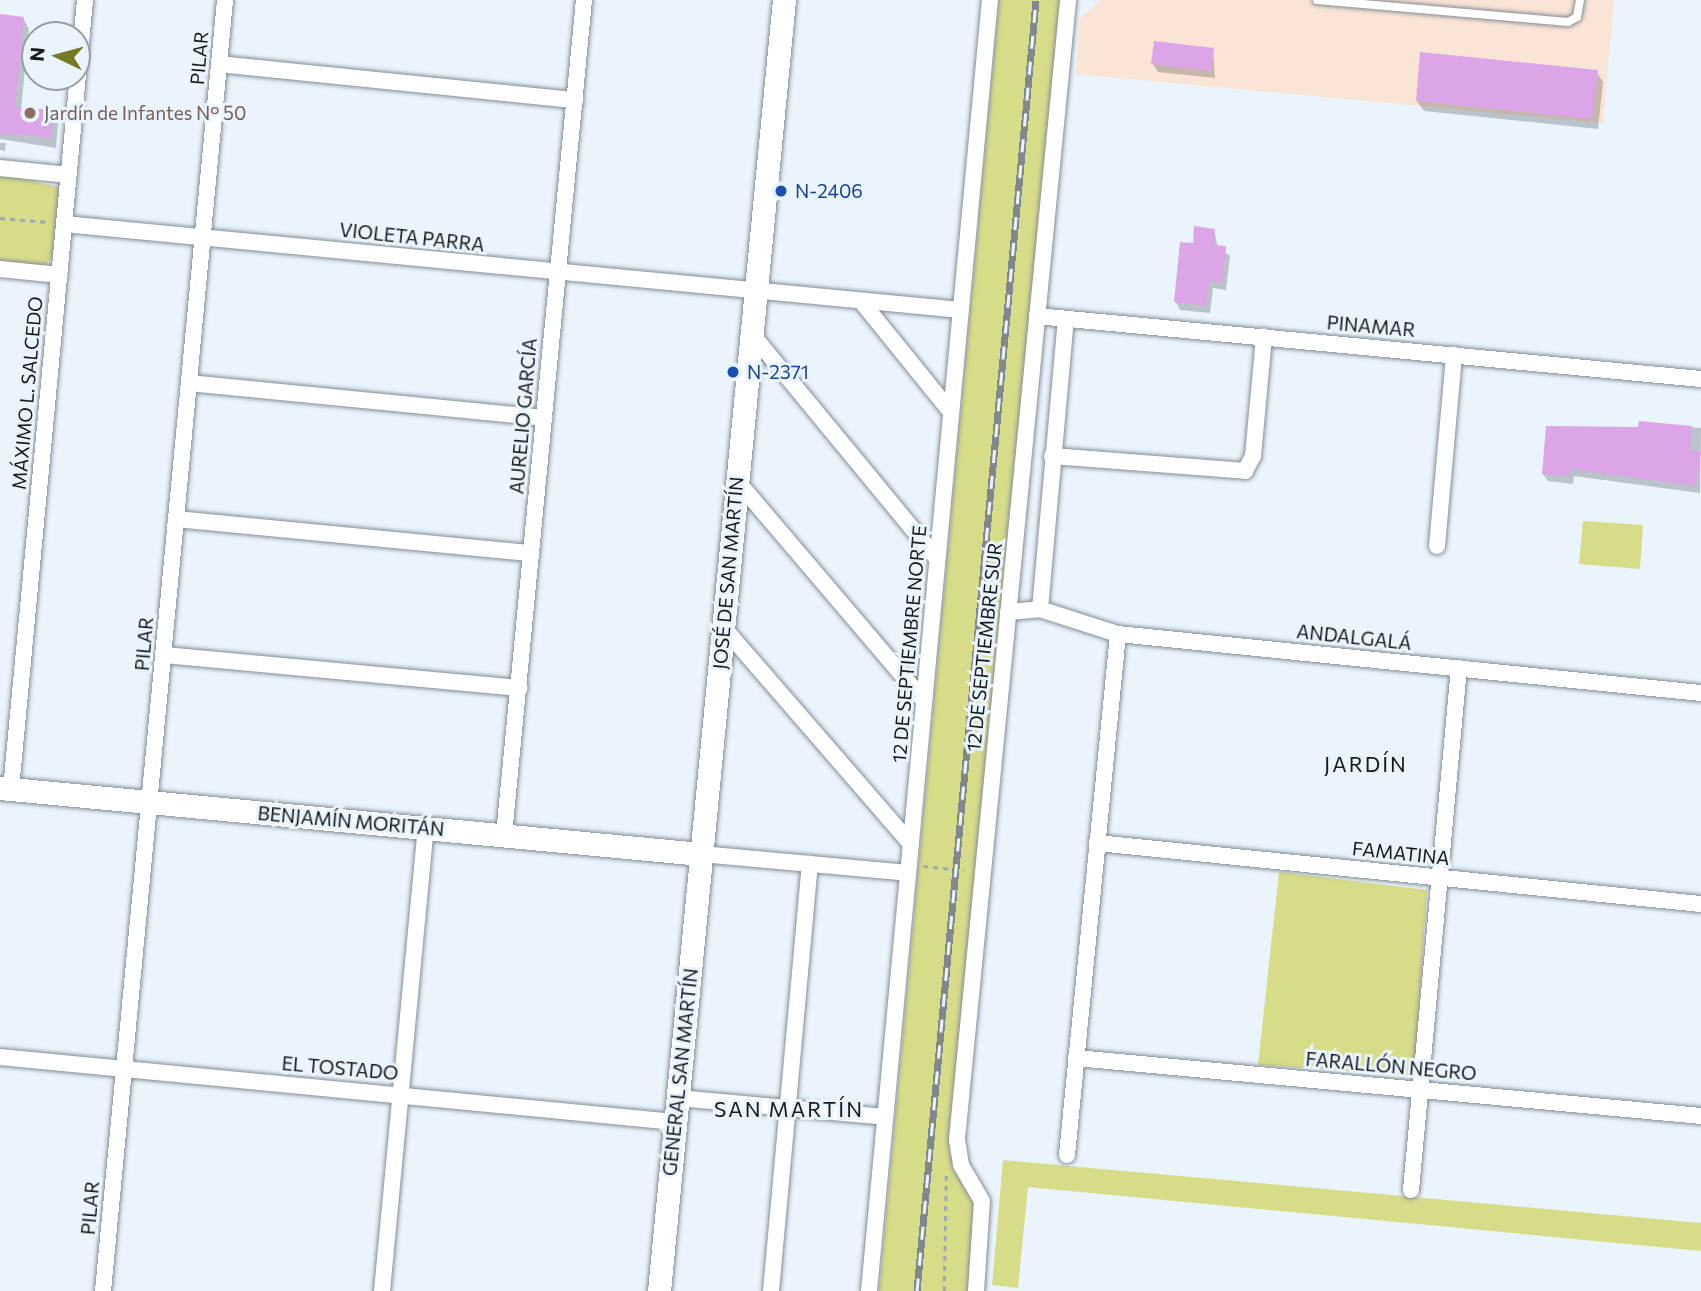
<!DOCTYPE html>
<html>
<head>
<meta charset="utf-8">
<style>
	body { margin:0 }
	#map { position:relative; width:1701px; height:1291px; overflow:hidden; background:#eaf4fd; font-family:Commissioner,sans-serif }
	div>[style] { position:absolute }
	.industrial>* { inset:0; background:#f9e4d6 }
	.green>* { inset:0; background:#d7dc89 }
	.shadow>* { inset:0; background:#0003 }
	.building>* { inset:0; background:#dca5e8 }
	.path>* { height:2.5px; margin-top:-1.25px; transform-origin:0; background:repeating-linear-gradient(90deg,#a1a8af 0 5px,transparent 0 10px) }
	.roads { filter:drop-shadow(0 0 2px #848d95) drop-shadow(0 0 2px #848d95) }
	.lane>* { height:8px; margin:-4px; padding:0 4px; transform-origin:4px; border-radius:4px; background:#fff }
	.street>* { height:16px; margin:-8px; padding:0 8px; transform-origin:8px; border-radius:8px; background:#fff }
	.secondary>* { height:23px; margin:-11.5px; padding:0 11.5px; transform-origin:11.5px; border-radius:11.5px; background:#fff }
	.rail>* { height:7px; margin-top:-3.5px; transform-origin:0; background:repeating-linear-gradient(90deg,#eaf4fd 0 13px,#80878d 0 26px); box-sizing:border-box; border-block:2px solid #80878d }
	.dots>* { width:19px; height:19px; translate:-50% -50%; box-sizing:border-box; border:4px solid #eaf4fd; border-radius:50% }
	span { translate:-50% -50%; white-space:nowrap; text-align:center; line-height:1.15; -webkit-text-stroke:6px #eaf4fd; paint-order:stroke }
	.street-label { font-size:19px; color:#171a1d }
	.education-label { font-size:19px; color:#785e54 }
	.left { translate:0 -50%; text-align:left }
	.transit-label { font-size:19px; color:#164399 }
	.neighbourhood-label { font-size:21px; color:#171a1d; letter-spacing:2px }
	.north { position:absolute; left:21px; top:21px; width:70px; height:70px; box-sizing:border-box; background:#eaf4fd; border:2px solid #969da3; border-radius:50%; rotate:275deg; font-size:19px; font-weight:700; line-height:28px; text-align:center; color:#171a1d }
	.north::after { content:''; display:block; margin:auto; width:24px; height:32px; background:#777a23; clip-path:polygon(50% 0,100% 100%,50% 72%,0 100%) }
</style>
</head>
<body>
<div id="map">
	<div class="industrial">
		<i style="clip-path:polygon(1101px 0,1614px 0,1603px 123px,1076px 74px,1080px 18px)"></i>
	</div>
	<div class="green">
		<i style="clip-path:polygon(999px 0,1061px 0,953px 1146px,975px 1202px,968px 1291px,879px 1291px)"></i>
		<i style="clip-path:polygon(0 174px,59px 187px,54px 255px,45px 265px,0 262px)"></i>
		<i style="clip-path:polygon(1583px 521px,1643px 525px,1640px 569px,1579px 564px)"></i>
		<i style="clip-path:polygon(1279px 872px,1427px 890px,1415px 1063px,1409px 1075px,1258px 1065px)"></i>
		<i style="clip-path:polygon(1003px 1160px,1701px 1223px,1701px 1251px,1028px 1187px,1018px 1288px,992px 1285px)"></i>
	</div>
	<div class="shadow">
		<i style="clip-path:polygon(0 16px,23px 18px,29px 29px,21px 109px,52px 112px,58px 123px,56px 148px,0 139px)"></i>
		<i style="clip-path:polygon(1213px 49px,1215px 78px,1158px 72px,1153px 64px)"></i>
		<i style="clip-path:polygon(1596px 71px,1603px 82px,1598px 129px,1424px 111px,1417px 101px)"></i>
		<i style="clip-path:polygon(0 143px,6px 143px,5px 151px,0 150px)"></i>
		<i style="clip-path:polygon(1214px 230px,1218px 247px,1230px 256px,1226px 290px,1213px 288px,1210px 313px,1180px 310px,1176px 302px,1194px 245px)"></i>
		<i style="clip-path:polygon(1640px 423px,1701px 428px,1700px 493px,1574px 476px,1573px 484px,1548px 481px,1543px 474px,1640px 429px)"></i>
	</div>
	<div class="building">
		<i style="clip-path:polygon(0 14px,24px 17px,15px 107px,53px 110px,51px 138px,0 133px)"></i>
		<i style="clip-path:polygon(1154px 41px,1214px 48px,1211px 71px,1151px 64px)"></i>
		<i style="clip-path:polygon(1420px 52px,1598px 70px,1592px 119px,1416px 101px)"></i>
		<i style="clip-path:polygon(1194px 226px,1215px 229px,1214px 245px,1226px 246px,1223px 283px,1209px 281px,1207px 306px,1174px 302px,1180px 242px,1193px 243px)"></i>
		<i style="clip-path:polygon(1639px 421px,1692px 426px,1690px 450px,1701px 451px,1696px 486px,1570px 469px,1569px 476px,1542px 474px,1546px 426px,1638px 427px)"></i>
	</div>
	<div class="path">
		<i style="left:0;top:218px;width:47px;rotate:4.9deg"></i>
		<i style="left:923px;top:866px;width:41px;rotate:5.6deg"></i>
		<i style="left:944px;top:1291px;width:119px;rotate:-89deg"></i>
	</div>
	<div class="roads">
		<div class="lane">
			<i style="left:1317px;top:0;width:252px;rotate:5deg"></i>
			<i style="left:1568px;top:22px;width:10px;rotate:-29deg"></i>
			<i style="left:1577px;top:17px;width:17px;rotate:-80deg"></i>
		</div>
		<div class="street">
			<i style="left:219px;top:64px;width:358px;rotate:5.8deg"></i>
			<i style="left:0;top:168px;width:69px;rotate:5.8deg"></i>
			<i style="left:64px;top:224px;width:901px;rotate:5.48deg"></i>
			<i style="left:0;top:269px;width:60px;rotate:5.7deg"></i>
			<i style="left:861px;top:301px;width:143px;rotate:51deg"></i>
			<i style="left:1037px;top:316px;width:667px;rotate:5.42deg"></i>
			<i style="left:751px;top:333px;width:293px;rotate:50.5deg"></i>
			<i style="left:189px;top:383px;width:357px;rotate:5.6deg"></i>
			<i style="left:1052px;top:456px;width:194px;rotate:4.4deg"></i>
			<i style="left:1245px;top:471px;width:17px;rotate:-62deg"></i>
			<i style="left:1253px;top:456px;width:120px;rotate:-84.7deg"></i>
			<i style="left:737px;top:481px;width:289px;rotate:49.6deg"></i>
			<i style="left:176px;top:519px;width:357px;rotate:5.5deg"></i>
			<i style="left:1437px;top:546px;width:192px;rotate:-84.9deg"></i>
			<i style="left:1040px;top:609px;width:291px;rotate:-84.9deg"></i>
			<i style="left:1008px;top:612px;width:32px;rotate:-5deg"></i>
			<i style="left:1040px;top:609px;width:82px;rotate:17.8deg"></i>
			<i style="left:1118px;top:634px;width:586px;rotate:5.78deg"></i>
			<i style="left:723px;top:627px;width:287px;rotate:49.1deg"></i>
			<i style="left:164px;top:655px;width:357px;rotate:5.3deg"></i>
			<i style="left:11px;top:789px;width:792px;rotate:-84.64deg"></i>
			<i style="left:504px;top:835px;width:839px;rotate:-84.53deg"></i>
			<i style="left:1097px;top:843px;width:607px;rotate:5.77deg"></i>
			<i style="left:701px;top:854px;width:208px;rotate:5.2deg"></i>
			<i style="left:0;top:1057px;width:678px;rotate:5.5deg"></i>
			<i style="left:1076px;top:1058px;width:628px;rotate:5.3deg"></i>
			<i style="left:678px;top:1098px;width:208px;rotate:5.2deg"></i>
			<i style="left:1067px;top:1155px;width:523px;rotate:-84.41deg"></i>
			<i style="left:1411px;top:1190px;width:524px;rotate:-84.75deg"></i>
			<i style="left:103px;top:1291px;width:1297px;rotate:-84.6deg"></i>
			<i style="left:382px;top:1291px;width:465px;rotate:-84.6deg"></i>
			<i style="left:771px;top:1291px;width:429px;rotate:-84.8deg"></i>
			<i style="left:869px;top:1291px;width:1297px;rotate:-84.65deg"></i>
			<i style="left:976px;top:1291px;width:90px;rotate:-86.2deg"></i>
			<i style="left:982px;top:1201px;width:42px;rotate:-120.3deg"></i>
			<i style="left:961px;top:1165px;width:26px;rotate:-99deg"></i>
			<i style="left:957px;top:1139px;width:1144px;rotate:-84.43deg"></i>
		</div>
		<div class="secondary">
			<i style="left:0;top:788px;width:704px;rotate:5.38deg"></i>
			<i style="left:659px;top:1291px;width:1297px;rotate:-84.47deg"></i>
		</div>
	</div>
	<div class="rail">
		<i style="left:917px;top:1291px;width:1296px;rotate:-84.73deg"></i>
	</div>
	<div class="dots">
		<i style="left:30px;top:113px;background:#8d6e63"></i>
		<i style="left:781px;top:191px;background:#1a4fb4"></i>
		<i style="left:733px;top:372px;background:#1a4fb4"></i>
	</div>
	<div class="street-label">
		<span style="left:199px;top:58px;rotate:-85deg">PILAR</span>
		<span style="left:412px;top:237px;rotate:6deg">VIOLETA PARRA</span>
		<span style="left:1371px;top:326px;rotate:5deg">PINAMAR</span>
		<span style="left:27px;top:393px;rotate:-85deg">MÁXIMO L. SALCEDO</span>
		<span style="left:523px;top:416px;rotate:-85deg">AURELIO GARCÍA</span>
		<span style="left:728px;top:573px;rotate:-85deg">JOSÉ DE SAN MARTÍN</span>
		<span style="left:1354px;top:637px;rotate:6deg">ANDALGALÁ</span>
		<span style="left:144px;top:644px;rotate:-85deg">PILAR</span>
		<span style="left:909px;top:644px;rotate:-85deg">12 DE SEPTIEMBRE NORTE</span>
		<span style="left:984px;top:647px;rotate:-84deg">12 DE SEPTIEMBRE SUR</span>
		<span style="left:351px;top:821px;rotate:5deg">BENJAMÍN MORITÁN</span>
		<span style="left:1401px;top:853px;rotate:6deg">FAMATINA</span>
		<span style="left:1391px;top:1066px;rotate:5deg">FARALLÓN NEGRO</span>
		<span style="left:340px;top:1068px;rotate:5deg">EL TOSTADO</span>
		<span style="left:680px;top:1072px;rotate:-84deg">GENERAL SAN MARTÍN</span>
		<span style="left:90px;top:1208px;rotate:-85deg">PILAR</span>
	</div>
	<div class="education-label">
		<span class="left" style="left:44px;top:113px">Jardín de Infantes N° 50</span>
	</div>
	<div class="transit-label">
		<span class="left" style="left:795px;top:191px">N-2406</span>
		<span class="left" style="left:747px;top:372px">N-2371</span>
	</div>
	<div class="neighbourhood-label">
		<span style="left:1366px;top:764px">JARDÍN</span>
		<span style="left:789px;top:1109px">SAN MARTÍN</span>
	</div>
	<div class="north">N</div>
</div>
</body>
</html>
